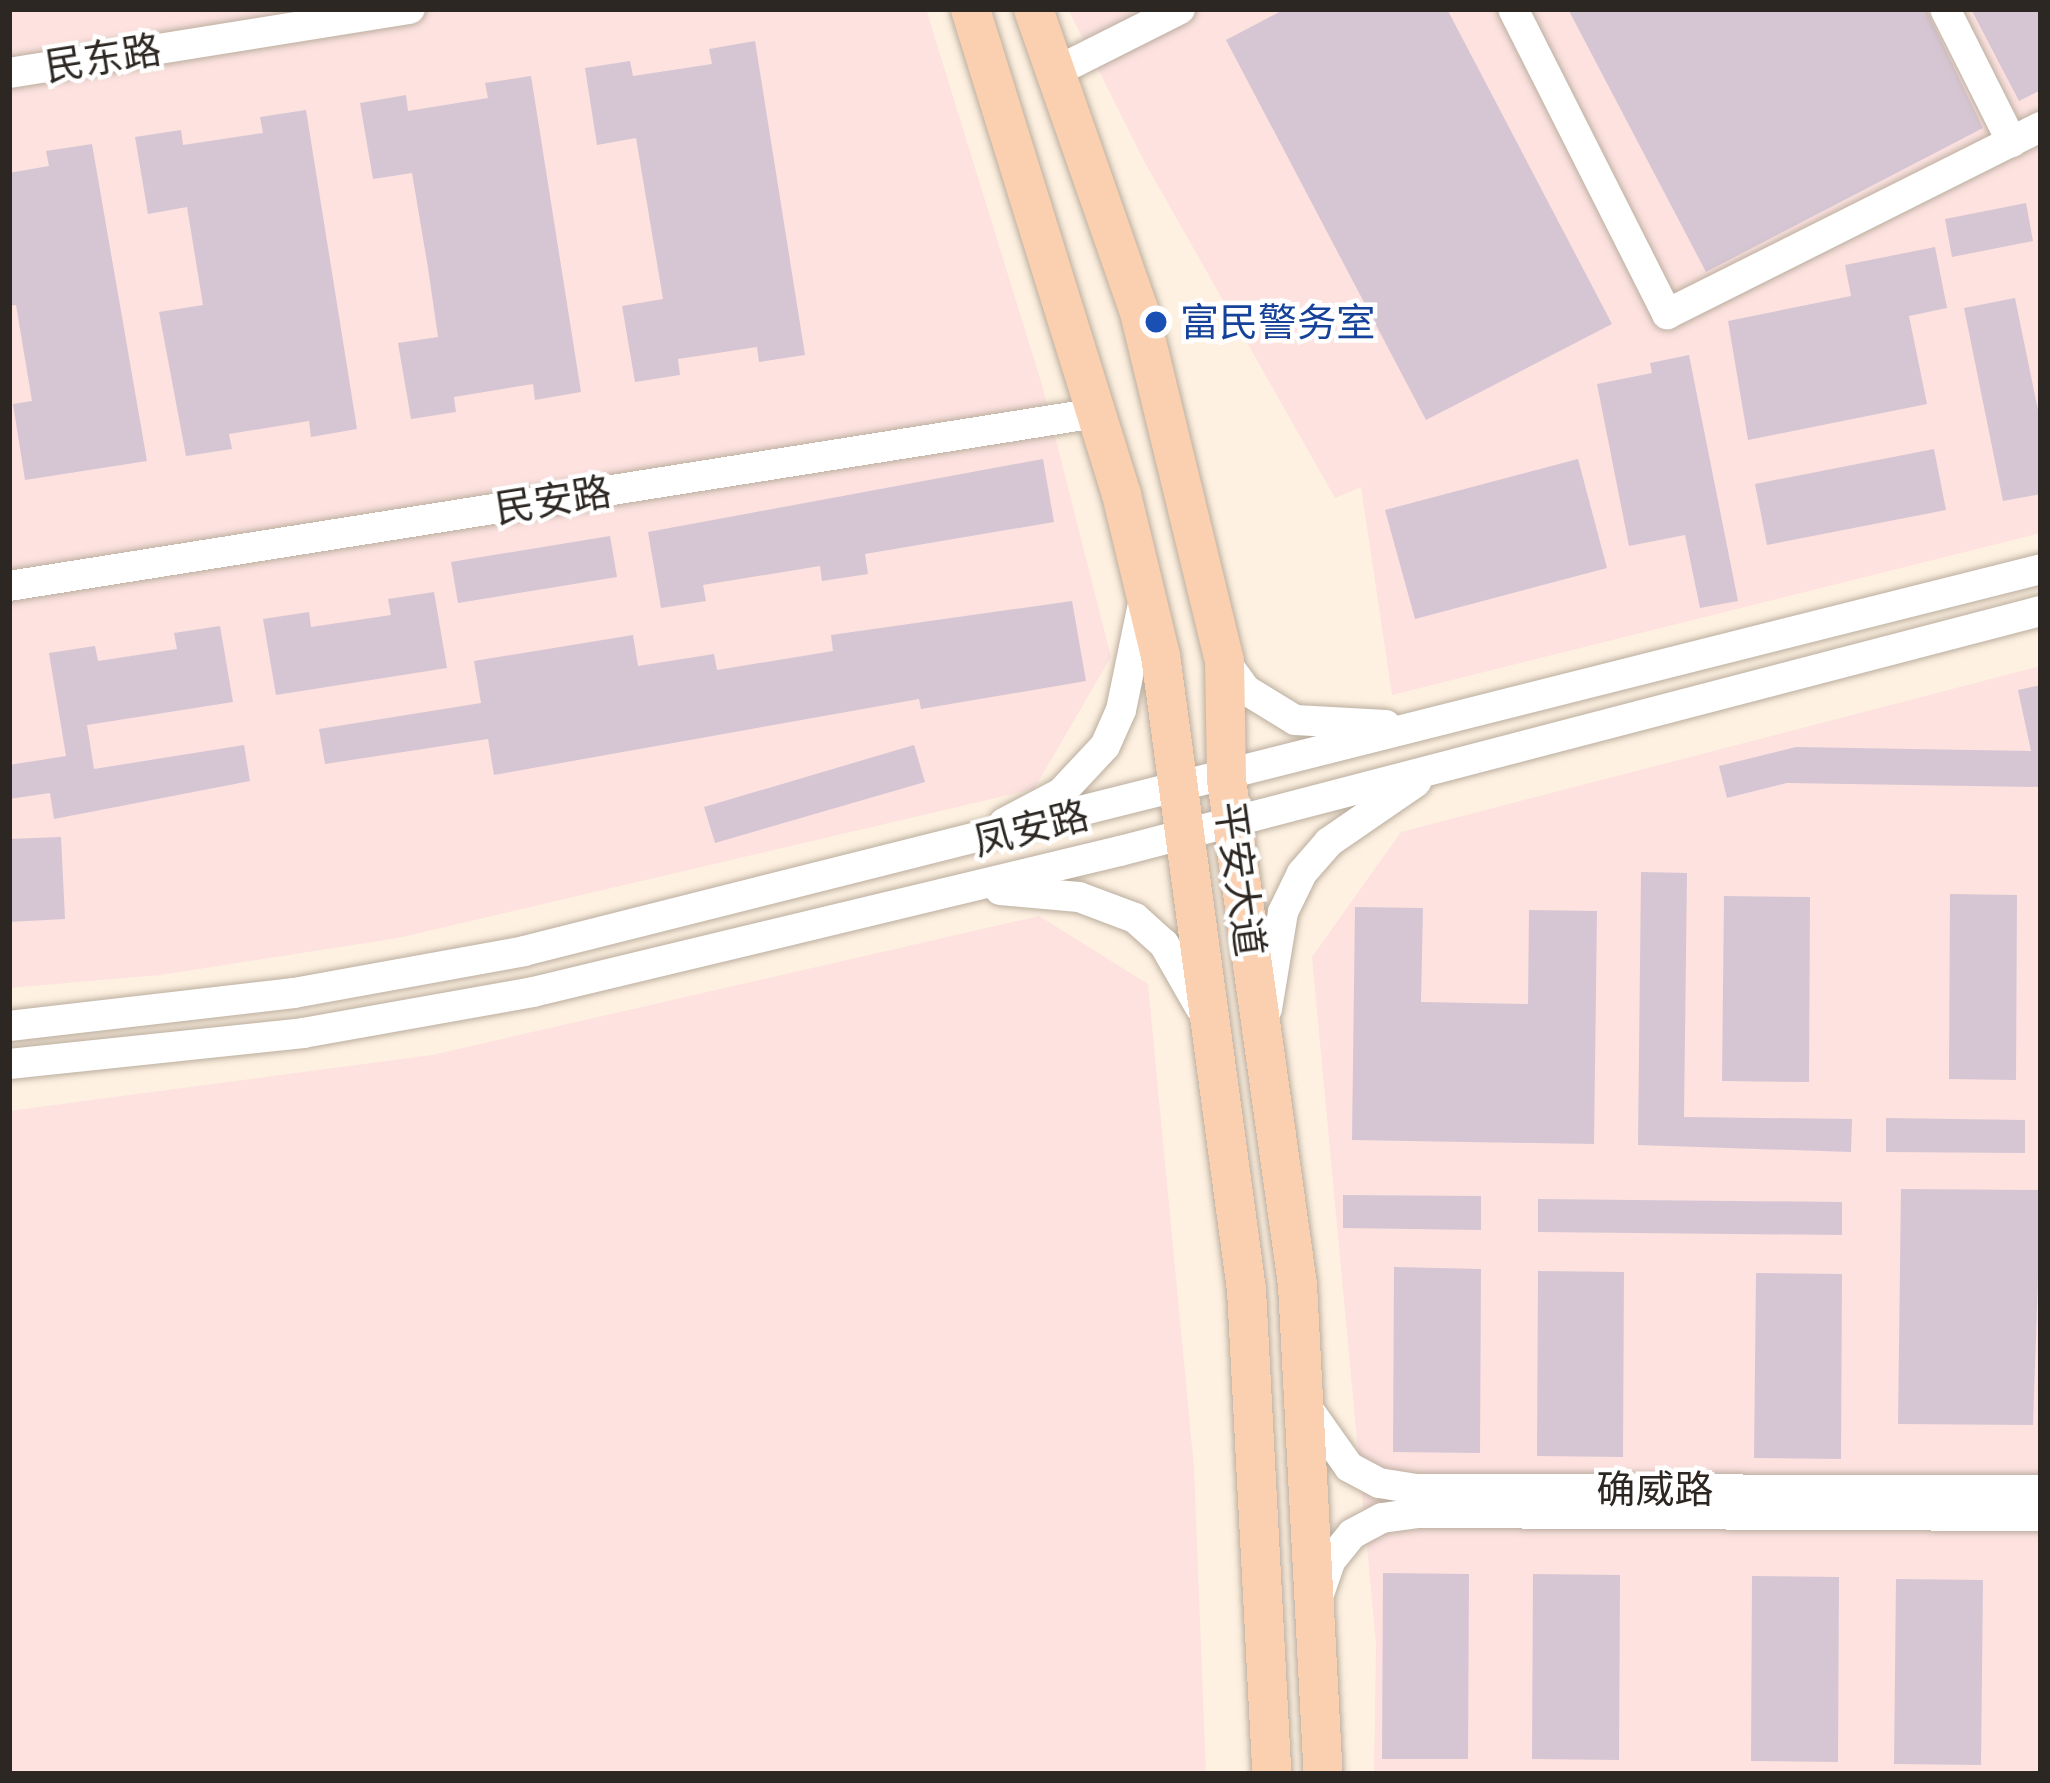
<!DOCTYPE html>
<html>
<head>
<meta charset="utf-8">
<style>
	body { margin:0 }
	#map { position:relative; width:2050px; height:1783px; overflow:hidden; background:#fef1e1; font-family:"Asap Condensed","Noto Sans SC",sans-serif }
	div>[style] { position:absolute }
	.industrial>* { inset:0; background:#fde2e0 }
	.building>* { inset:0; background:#d6c6d3 }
	.roads { filter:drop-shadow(0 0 3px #bbae9f) drop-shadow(0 0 3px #bbae9f) }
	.minor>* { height:30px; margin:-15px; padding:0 15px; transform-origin:15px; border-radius:15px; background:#fff }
	.major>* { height:39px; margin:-19.5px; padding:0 19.5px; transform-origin:19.5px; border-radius:19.5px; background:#fad0b0 }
	.dots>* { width:33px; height:33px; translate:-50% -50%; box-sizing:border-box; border:6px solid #fff; border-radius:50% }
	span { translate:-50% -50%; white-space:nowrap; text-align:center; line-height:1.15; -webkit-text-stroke:9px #fff; paint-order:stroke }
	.street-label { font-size:39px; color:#2c2722 }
	.transit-label { font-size:39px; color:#164399 }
	.left { translate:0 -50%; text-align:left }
	.frame { position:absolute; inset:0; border:12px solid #2c2722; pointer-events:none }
</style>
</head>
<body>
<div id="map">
	<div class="industrial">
		<i style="clip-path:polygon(9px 9px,926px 9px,1042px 385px,1111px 657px,1034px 789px,398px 938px,160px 975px,9px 988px)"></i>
		<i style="clip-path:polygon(1068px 9px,2041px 9px,2041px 533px,1392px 695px,1361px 487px,1335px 498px,1144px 161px)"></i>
		<i style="clip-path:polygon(2041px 666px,2041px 1774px,1374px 1774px,1376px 1644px,1312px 957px,1401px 832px)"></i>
		<i style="clip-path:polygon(1039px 916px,1148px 984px,1194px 1467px,1206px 1774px,9px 1774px,9px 1111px,432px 1055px)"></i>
	</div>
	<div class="building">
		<i style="clip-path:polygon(1285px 9px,1447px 9px,1612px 324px,1426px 420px,1226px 40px)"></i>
		<i style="clip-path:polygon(1568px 9px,1926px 9px,1983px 128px,1706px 272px)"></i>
		<i style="clip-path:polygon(1971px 9px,2041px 9px,2041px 90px,2019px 101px)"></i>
		<i style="clip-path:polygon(755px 41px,805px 355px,759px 362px,757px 347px,678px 359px,680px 375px,635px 382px,622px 306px,663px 299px,636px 138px,597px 145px,585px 68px,630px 61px,633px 76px,712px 64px,709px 49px)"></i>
		<i style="clip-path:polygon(531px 76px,581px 392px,535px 400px,533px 384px,454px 397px,456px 412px,411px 419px,398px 343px,438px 337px,428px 268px,412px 173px,373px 179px,360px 103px,406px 95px,408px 111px,488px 98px,485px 83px)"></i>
		<i style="clip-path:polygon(306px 110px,357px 429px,311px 437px,309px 421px,229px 434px,232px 449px,186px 456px,159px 312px,203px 305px,187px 207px,148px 214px,135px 137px,181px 130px,183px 145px,263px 133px,260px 117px)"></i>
		<i style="clip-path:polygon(92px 144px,147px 461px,25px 480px,13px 404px,32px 401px,16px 305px,9px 306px,9px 173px,49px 166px,46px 151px)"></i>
		<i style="clip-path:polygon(2026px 203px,2033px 241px,1952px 257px,1945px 219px)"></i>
		<i style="clip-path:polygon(1935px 247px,1947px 308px,1909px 316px,1927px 404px,1748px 440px,1728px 321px,1851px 296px,1845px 265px)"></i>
		<i style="clip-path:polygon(2015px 298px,2041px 425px,2041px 494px,2003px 501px,1964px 308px)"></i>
		<i style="clip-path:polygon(1689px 355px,1738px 601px,1700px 608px,1685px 535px,1629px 546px,1597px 384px,1652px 373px,1650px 363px)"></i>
		<i style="clip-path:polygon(1934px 449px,1946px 510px,1767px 545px,1755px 484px)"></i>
		<i style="clip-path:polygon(1043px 459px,1054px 522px,865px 554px,868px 574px,822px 581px,820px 566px,703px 585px,706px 601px,661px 608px,648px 532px)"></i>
		<i style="clip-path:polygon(1578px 459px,1607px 568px,1415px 619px,1385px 510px)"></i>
		<i style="clip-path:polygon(610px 536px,617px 577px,458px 603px,451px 562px)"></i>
		<i style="clip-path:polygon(434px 592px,447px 668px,276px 695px,263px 619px,309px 612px,311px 627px,391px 615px,388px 599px)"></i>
		<i style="clip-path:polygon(1072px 601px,1086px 681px,921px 709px,919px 699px,494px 775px,488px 739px,325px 764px,319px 729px,481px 703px,474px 661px,633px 635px,638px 666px,714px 654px,717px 670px,833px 651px,831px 635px)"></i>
		<i style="clip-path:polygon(220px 626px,233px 702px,87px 725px,94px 769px,244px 745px,250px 781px,54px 819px,50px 793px,9px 799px,9px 765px,66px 756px,49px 653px,95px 646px,98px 661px,177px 649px,174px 633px)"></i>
		<i style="clip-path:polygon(2041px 685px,2041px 787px,1787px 783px,1727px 798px,1719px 766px,1796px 747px,2031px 751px,2018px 690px)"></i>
		<i style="clip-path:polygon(914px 745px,925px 782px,715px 843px,704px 807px)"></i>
		<i style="clip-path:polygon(61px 837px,65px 919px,9px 922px,9px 839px)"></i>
		<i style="clip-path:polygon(1641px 872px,1687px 873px,1684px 1117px,1852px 1119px,1851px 1152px,1638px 1145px)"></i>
		<i style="clip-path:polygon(1950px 894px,2017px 895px,2016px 1080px,1949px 1079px)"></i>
		<i style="clip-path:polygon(1724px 896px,1810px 897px,1809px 1082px,1722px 1081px)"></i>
		<i style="clip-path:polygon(1355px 907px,1423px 908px,1421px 1002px,1528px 1004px,1529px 910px,1597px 911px,1594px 1144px,1352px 1140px)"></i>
		<i style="clip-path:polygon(1886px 1118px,2025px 1120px,2025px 1153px,1886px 1152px)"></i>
		<i style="clip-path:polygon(1901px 1189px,2041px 1190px,2033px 1425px,1898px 1424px)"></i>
		<i style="clip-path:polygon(1343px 1195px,1481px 1196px,1481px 1230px,1343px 1228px)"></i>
		<i style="clip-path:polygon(1538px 1199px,1842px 1202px,1842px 1235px,1538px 1232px)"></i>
		<i style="clip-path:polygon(1394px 1267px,1481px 1269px,1480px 1453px,1393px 1452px)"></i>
		<i style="clip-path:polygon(1538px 1271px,1624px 1272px,1623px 1457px,1537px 1456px)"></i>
		<i style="clip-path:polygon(1756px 1273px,1842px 1274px,1841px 1459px,1754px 1458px)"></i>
		<i style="clip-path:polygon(1383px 1573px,1469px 1574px,1468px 1759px,1382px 1759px)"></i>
		<i style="clip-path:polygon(1533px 1574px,1620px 1575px,1619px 1760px,1532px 1759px)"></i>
		<i style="clip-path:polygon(1752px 1576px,1839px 1577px,1838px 1762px,1751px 1761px)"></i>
		<i style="clip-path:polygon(1896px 1579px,1983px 1580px,1981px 1765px,1894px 1764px)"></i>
	</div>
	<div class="roads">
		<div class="minor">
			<i style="left:1513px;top:9px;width:342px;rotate:63.2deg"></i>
			<i style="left:1667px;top:314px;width:418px;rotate:-26.6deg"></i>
			<i style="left:1945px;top:9px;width:149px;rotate:63.3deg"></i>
			<i style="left:1055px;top:72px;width:140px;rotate:-26.7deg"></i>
			<i style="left:9px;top:73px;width:406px;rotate:-9.1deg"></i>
			<i style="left:9px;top:586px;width:1101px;rotate:-9.04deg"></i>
			<i style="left:1224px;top:660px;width:37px;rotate:54deg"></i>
			<i style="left:1246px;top:690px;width:57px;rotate:31.5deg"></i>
			<i style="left:1295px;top:720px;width:91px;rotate:3.1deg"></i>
			<i style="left:1004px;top:823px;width:64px;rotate:-27.8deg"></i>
			<i style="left:1061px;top:793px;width:64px;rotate:-46.9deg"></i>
			<i style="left:1105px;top:746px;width:39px;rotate:-66deg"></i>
			<i style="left:1121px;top:710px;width:113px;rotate:-78.3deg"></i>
			<i style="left:1000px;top:890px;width:79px;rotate:5.1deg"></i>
			<i style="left:1079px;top:897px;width:60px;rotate:20.6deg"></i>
			<i style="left:1135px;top:918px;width:39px;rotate:42deg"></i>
			<i style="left:1164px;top:944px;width:73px;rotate:60.3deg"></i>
			<i style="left:1267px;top:1009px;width:98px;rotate:-80.6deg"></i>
			<i style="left:1283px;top:912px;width:43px;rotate:-64deg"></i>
			<i style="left:1302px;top:873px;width:41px;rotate:-48.9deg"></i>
			<i style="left:1329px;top:842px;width:106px;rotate:-34.6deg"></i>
			<i style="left:9px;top:1026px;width:287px;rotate:-6.6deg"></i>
			<i style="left:294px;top:993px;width:234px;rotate:-10.3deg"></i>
			<i style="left:524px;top:951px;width:1564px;rotate:-14.13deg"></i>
			<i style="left:9px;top:1064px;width:296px;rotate:-6deg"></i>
			<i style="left:303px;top:1033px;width:234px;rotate:-10.1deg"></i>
			<i style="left:533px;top:992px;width:604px;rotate:-13.51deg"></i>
			<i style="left:1120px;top:851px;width:952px;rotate:-14.61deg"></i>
			<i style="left:1308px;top:1409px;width:71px;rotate:54.7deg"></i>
			<i style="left:1349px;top:1467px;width:34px;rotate:28deg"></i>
			<i style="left:1379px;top:1483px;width:38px;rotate:9deg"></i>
			<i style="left:1417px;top:1489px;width:624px;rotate:0.09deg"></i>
			<i style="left:1319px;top:1594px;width:36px;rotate:-71deg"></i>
			<i style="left:1331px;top:1560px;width:33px;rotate:-51deg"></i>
			<i style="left:1352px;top:1534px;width:34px;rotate:-28deg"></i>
			<i style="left:1382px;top:1518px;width:37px;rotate:-8deg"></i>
			<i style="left:1419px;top:1513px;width:622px;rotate:0.28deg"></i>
		</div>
		<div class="major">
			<i style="left:970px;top:9px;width:508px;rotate:72.71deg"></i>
			<i style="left:1121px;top:494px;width:166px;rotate:76.4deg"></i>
			<i style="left:1160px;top:655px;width:640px;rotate:82.28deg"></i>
			<i style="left:1246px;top:1289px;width:486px;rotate:87deg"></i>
			<i style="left:1033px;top:9px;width:317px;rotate:70.7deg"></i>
			<i style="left:1138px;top:308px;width:362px;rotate:76.3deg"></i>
			<i style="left:1224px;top:660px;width:119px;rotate:89deg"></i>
			<i style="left:1226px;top:779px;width:510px;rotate:82deg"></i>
			<i style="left:1297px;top:1284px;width:491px;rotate:87deg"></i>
		</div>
	</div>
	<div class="dots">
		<i style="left:1156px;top:322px;background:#1a4fb4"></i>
	</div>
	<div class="street-label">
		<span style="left:103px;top:58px;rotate:-9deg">民东路</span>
		<span style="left:553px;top:500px;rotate:-9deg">民安路</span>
		<span style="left:1031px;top:828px;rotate:-14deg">凤安路</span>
		<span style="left:1240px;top:879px;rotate:82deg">平安大道</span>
		<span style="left:1655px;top:1489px">确威路</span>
	</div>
	<div class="transit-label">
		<span class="left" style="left:1180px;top:322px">富民警务室</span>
	</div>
	<div class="frame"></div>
</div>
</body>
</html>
